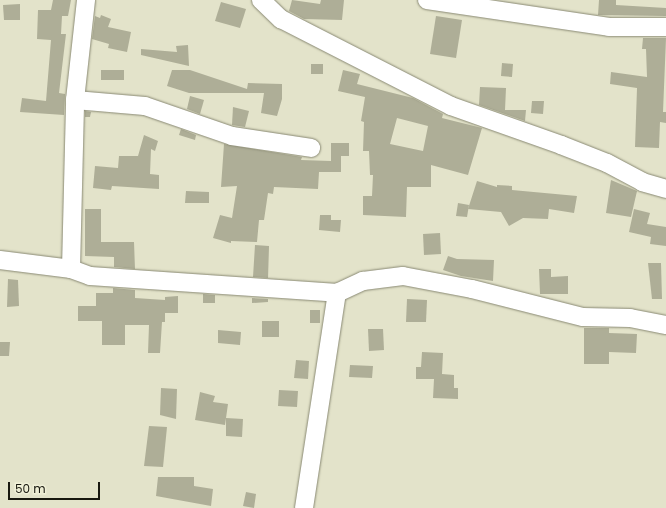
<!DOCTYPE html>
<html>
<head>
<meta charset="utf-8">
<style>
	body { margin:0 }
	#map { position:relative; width:666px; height:508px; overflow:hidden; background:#e3e3ca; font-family:Poppins,sans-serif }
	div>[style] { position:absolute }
	.building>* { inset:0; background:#aeae97 }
	.roads { filter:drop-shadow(0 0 1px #898973) drop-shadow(0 0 1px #898973) }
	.minor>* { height:18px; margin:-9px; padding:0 9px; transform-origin:9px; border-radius:9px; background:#fff }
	span { translate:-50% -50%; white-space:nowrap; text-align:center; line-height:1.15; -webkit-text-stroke:3px #f0f0d7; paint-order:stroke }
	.scale { position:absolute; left:8px; top:482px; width:92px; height:18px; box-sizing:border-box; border:2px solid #18180f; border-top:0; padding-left:5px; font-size:12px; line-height:14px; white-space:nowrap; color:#18180f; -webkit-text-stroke:3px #f0f0d7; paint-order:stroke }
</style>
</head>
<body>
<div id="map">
	<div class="building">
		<i style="clip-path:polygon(53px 0,71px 0,68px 16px,62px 16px,61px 34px,66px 34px,59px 93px,65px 94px,64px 115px,20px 112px,22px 98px,46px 101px,51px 40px,37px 39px,38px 10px,51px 10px)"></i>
		<i style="clip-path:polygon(292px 0,320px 4px,321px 0,344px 0,342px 20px,304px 19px,289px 11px)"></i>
		<i style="clip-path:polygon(599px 0,616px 0,616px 5px,666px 8px,666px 16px,598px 15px)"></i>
		<i style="clip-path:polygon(221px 2px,246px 9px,240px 28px,215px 21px)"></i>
		<i style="clip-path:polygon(20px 4px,20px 20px,4px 20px,3px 5px)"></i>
		<i style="clip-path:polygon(101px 15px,111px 19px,108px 27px,131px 32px,127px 52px,108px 48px,109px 44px,92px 39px,95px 16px,100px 18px)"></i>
		<i style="clip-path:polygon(436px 16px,462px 20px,456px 58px,430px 54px)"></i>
		<i style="clip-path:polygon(643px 38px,666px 38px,663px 112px,666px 112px,666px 123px,660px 122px,659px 148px,635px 147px,637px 88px,610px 84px,611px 72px,647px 77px,646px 49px,642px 49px)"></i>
		<i style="clip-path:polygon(188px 45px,189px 66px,141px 55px,141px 49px,177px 52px,176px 46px)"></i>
		<i style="clip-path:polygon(502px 63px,513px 64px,512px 77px,501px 76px)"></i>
		<i style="clip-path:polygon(311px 64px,323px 64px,323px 74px,311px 74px)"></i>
		<i style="clip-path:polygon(101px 70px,124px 70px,124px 80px,101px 80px)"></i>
		<i style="clip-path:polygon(172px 70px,190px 70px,247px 89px,248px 83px,282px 84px,282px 99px,277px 116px,261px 113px,264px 93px,189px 93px,167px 86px)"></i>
		<i style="clip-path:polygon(evenodd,343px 70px,360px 74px,357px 84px,413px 98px,443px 114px,442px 118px,482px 128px,468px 175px,431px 165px,431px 187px,407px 187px,406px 217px,363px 215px,363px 196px,372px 196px,373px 175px,370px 175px,369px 151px,363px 151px,364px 122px,361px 121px,365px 97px,338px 91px,343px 70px,397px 118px,428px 126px,423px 151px,390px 144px,397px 118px)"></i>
		<i style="clip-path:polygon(480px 87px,506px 88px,505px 110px,526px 110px,525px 121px,479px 105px)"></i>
		<i style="clip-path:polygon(190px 96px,204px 100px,200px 114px,187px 109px)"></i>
		<i style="clip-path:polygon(532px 101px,544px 101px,543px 114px,531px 113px)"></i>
		<i style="clip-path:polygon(233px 107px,249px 111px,245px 127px,232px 125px)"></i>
		<i style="clip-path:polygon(85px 111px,91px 112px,90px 117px,85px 117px)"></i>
		<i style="clip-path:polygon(181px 129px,196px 135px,195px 140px,179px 135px)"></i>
		<i style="clip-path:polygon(144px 135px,158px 141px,155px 151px,151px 149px,150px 174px,159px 175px,159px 189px,112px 186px,111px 190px,93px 188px,95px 166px,118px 168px,119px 156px,138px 156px)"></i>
		<i style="clip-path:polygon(331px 143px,349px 143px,349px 156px,341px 156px,341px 172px,319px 172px,318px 189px,274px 187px,273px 194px,268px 193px,264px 220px,259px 220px,257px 242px,231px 241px,231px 243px,213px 238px,220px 215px,232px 218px,237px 186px,221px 187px,224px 144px,302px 157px,301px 160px,331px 161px)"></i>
		<i style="clip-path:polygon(611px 180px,637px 191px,631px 217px,606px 213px)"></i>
		<i style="clip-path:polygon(477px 181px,497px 187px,497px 185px,512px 186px,512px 190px,577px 196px,574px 213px,549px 209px,548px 219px,523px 218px,509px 226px,501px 212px,468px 209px)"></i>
		<i style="clip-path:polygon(186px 191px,209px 192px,209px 203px,185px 203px)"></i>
		<i style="clip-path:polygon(458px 203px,469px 205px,467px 217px,456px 216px)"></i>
		<i style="clip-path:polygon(85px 209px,101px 209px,101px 242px,134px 242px,135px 269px,114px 267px,114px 257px,85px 256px)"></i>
		<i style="clip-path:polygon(634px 209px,650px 213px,647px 224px,666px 227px,666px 246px,650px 244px,651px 237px,629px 232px)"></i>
		<i style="clip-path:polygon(320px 215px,331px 215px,331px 220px,341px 220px,340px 232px,319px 230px)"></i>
		<i style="clip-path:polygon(440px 233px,441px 254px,424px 255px,423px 234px)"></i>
		<i style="clip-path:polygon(255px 245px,269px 246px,268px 278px,253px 277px)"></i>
		<i style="clip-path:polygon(448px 256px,457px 259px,494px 260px,493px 281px,461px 276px,443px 270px)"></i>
		<i style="clip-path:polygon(648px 263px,661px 263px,662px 299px,652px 299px)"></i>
		<i style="clip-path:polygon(539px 269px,551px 269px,551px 277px,568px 276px,568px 294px,540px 294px)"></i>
		<i style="clip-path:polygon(8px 279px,18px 280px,19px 306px,7px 307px)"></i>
		<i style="clip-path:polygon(113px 288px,135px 290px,135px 298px,165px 300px,165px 297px,178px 296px,178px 313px,165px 313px,165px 322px,162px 322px,160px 353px,148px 353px,149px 325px,125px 325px,125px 345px,102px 345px,102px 321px,78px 321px,78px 306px,96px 306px,96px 293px,113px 293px)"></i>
		<i style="clip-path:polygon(203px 294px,215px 295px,215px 303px,203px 303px)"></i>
		<i style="clip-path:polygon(252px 298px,268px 299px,268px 302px,252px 303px)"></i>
		<i style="clip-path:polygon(407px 299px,427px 300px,426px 322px,406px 322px)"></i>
		<i style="clip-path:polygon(310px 310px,320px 310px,320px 323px,310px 323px)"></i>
		<i style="clip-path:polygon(262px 321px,279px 321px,279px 337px,262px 337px)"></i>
		<i style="clip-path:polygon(584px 328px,609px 328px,609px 333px,637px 334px,636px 353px,609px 352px,609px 364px,584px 364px)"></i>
		<i style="clip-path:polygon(368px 329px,383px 329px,384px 350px,369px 351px)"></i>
		<i style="clip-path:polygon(218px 330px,241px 332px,240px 345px,218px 343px)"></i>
		<i style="clip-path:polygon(0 342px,10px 342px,9px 356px,0 356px)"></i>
		<i style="clip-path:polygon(422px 352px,443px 353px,442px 374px,454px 375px,454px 388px,458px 388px,458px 399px,433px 398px,434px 379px,416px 379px,416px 367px,421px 367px)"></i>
		<i style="clip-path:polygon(296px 360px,309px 361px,308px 379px,294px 378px)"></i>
		<i style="clip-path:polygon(350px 365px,373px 366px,372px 378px,349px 377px)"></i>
		<i style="clip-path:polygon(161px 388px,177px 389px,176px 419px,160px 415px)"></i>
		<i style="clip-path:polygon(279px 390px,298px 391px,297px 407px,278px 406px)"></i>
		<i style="clip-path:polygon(200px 392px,215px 396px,213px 402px,228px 404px,225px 425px,195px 420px)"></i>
		<i style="clip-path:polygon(226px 418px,243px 419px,242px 437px,226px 436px)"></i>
		<i style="clip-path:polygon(149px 426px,167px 427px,163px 467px,144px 466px)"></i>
		<i style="clip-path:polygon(158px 477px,194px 477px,194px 486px,213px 489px,211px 506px,156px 496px)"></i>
		<i style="clip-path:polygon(246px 492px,256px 494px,254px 508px,243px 506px)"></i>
	</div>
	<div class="roads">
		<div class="minor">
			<i style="left:261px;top:0;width:28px;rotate:44deg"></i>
			<i style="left:281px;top:19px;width:191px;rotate:27.1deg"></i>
			<i style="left:451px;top:106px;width:117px;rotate:19.5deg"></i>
			<i style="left:561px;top:145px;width:49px;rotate:21.4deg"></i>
			<i style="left:607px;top:163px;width:40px;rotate:28deg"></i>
			<i style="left:642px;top:182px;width:25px;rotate:16deg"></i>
			<i style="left:427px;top:0;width:184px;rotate:8.4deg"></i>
			<i style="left:609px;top:27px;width:57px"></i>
			<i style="left:75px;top:100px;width:70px;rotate:4.9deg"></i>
			<i style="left:145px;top:106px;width:92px;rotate:19deg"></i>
			<i style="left:232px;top:136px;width:80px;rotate:8.6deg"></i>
			<i style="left:0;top:260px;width:72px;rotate:7.2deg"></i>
			<i style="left:71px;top:269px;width:20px;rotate:20deg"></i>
			<i style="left:90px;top:276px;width:248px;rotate:3.9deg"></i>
			<i style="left:71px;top:269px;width:169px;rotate:-88.6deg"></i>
			<i style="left:75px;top:100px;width:101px;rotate:-83.7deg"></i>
			<i style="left:304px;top:508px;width:218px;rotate:-81.3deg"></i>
			<i style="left:337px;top:293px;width:29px;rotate:-25deg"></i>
			<i style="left:363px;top:281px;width:40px;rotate:-7.1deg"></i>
			<i style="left:403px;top:276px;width:70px;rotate:10.7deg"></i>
			<i style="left:472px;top:289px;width:114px;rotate:14.2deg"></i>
			<i style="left:583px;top:317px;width:47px;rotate:1.2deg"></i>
			<i style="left:630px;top:318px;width:37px;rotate:11deg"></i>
		</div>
	</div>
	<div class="scale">50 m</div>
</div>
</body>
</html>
